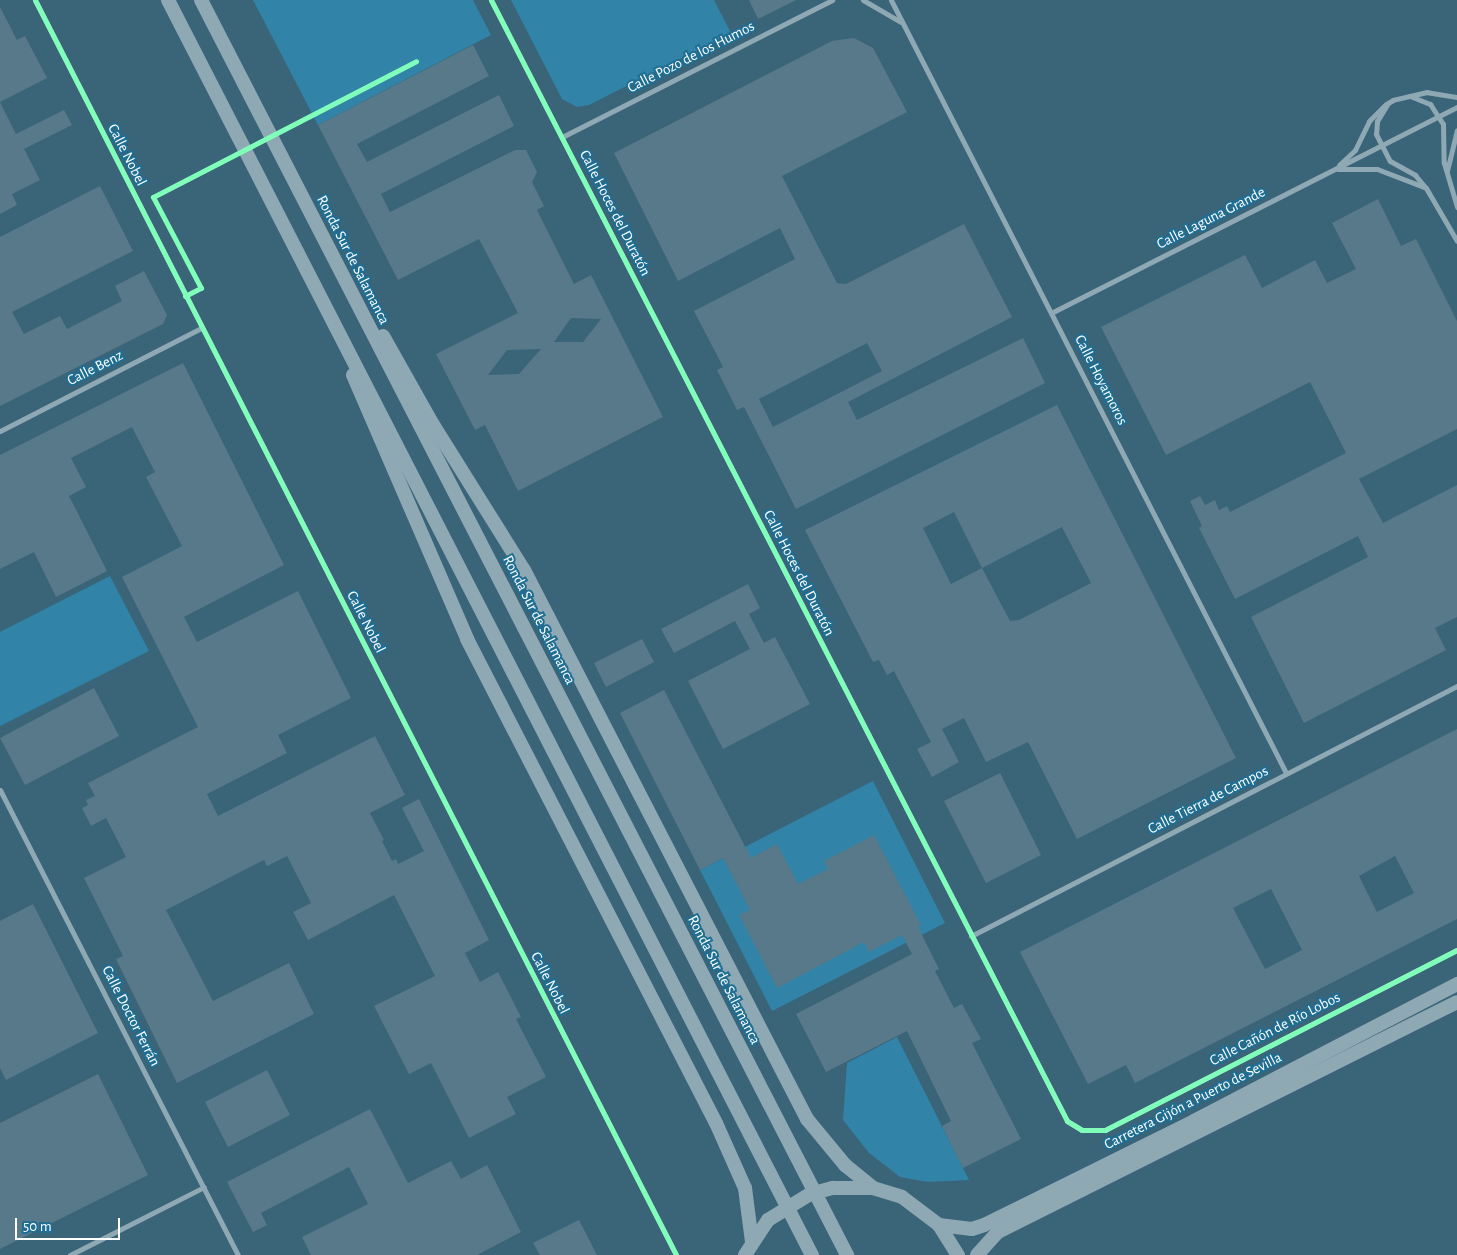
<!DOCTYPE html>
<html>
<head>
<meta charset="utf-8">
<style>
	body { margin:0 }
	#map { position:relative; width:1457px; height:1255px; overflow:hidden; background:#3a6478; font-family:"Alegreya Sans",sans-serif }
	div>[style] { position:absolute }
	.green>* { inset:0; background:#3183a7 }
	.building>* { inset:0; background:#587989 }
	.minor>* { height:5px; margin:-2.5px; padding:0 2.5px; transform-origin:2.5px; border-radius:2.5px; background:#8fa9b4 }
	.trunk>* { height:14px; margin:-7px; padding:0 7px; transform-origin:7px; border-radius:7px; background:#8ea8b4 }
	.trunk-bridge>* { height:14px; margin:-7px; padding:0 7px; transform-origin:7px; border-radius:7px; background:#8ea8b4 }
	.cycleway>* { height:5px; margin:-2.5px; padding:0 2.5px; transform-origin:2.5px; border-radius:2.5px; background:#80ffba }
	span { translate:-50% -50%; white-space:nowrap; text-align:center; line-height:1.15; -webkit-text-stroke:4px #1f6e93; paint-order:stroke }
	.street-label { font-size:15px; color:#fff }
	.scale { position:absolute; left:15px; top:1218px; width:105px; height:22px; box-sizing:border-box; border:2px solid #fff; border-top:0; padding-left:6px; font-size:15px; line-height:18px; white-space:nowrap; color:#fff; -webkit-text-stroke:4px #1f6e93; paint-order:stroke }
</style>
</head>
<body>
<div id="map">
	<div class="green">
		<i style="clip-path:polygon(253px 0,473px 0,491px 35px,318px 125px)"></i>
		<i style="clip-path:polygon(511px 0,714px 0,731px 33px,589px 105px,577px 107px,562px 99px)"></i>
		<i style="clip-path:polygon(110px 576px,149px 651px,0 726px,0 632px)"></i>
		<i style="clip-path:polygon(873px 781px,945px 923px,772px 1011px,700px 870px)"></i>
		<i style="clip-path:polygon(897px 1037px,963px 1168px,969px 1180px,928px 1182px,900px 1177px,869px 1153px,843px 1120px,847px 1063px)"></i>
	</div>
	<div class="building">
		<i style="clip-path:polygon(749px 0,796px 0,758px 19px)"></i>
		<i style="clip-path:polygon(0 7px,17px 40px,25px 36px,47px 78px,0 102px)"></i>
		<i style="clip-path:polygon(evenodd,854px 38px,873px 48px,907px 112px,782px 176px,837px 283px,846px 284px,964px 224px,1012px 317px,848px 402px,857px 420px,1023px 338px,1045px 383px,796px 509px,744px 407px,737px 410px,717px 370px,723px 367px,694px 311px,795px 259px,780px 228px,678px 281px,614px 153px,832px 41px,854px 38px,867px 343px,882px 371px,773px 427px,759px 399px,867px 343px)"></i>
		<i style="clip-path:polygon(evenodd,473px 45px,489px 76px,357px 144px,367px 162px,499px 95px,514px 126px,381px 194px,390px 212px,515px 150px,526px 150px,537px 172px,532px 182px,544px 206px,537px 210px,574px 284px,591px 275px,663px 417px,518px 491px,485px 425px,475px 430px,436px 354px,518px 313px,479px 239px,398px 280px,318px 125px,473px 45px,571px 318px,601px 319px,583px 342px,554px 342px,571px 318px,473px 45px,541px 349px,519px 374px,488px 375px,507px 350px,541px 349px)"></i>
		<i style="clip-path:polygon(0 102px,16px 134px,64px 110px,72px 125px,24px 149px,40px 180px,12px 194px,17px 205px,0 214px)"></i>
		<i style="clip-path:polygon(100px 186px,133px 251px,12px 312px,24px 334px,60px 316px,67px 329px,122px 301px,115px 286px,144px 271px,167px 315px,163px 324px,0 406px,0 237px)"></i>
		<i style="clip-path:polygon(1378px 199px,1401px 246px,1416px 239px,1457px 321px,1457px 429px,1359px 479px,1383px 523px,1457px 485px,1457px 617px,1435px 628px,1446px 650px,1304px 723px,1251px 617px,1368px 557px,1358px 536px,1235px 599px,1199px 528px,1202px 526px,1190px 501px,1200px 496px,1205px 505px,1215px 500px,1219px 510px,1227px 506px,1230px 512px,1346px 453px,1310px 382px,1166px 455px,1101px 327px,1245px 255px,1262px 288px,1315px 260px,1327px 283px,1356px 269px,1332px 223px)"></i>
		<i style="clip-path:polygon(183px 363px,284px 565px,184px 617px,197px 642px,298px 591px,351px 698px,278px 735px,287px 753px,207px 794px,218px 816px,375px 736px,405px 795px,370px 813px,384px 840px,382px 841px,392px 861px,396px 859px,398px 864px,424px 851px,402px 808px,419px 799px,489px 940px,465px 953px,480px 982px,498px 972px,521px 1017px,516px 1019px,546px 1077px,507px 1097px,516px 1114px,469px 1138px,431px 1063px,409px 1074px,374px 1006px,435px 976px,394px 895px,308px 940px,293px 912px,311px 903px,287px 856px,267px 866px,264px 860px,166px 910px,213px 1001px,289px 963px,314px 1014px,177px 1083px,116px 959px,123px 956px,84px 878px,126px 857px,106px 818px,91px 826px,82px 808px,88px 805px,86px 800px,95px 796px,88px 783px,198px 727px,122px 577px,182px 546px,146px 477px,155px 472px,132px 427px,71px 458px,86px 487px,69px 496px,107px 571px,56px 597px,34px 552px,0 569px,0 455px)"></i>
		<i style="clip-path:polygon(evenodd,1057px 405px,1236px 758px,1077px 839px,1028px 742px,986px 762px,964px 718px,942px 729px,959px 762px,932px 777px,917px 749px,931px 742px,894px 671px,887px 675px,879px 660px,873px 662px,805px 530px,1057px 405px,954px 512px,982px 568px,951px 584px,923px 528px,954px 512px,1057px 405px,1062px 527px,1091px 583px,1019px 620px,1010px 621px,982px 568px,1062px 527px)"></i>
		<i style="clip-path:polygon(748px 584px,760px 608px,749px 614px,764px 643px,775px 637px,810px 704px,723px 749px,688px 681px,750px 649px,735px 621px,674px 653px,661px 629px)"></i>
		<i style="clip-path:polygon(642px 639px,654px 662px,606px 687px,594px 663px)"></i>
		<i style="clip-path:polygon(94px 688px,119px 736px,25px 785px,0 738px)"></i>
		<i style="clip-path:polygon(664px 690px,751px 858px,777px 844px,798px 884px,828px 869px,824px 861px,874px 835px,921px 925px,918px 927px,939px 969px,935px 971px,954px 1008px,962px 1004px,981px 1039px,972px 1043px,1021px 1139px,963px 1168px,942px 1126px,951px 1121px,907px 1031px,826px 1072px,796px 1014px,912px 954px,902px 935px,869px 952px,864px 942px,777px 988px,739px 915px,750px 910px,723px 858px,700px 870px,620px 713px)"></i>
		<i style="clip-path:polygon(evenodd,1457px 729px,1457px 919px,1135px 1083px,1126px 1065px,1088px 1084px,1020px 952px,1457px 729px,1395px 856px,1414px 893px,1377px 912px,1359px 876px,1395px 856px,1457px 729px,1271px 889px,1302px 950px,1265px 969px,1233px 908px,1271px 889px)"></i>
		<i style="clip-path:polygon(1000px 773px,1041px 855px,986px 883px,944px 801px)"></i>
		<i style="clip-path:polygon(33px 904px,98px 1033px,6px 1080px,0 1068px,0 921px)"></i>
		<i style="clip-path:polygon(267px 1070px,290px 1115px,228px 1147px,205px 1102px)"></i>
		<i style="clip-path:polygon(98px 1074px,148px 1175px,0 1249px,0 1123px)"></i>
		<i style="clip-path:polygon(370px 1109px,408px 1183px,451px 1161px,461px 1179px,487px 1165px,521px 1232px,477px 1255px,311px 1255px,302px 1237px,368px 1204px,349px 1167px,261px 1213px,267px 1225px,253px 1232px,227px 1182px)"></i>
		<i style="clip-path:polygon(579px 1220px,597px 1255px,540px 1255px,533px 1243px)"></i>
	</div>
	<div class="minor">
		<i style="left:35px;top:0;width:1409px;rotate:62.94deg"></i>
		<i style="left:491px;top:0;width:1260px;rotate:62.8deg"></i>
		<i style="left:1067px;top:1121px;width:17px;rotate:31deg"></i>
		<i style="left:1082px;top:1130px;width:23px"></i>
		<i style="left:1105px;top:1130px;width:395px;rotate:-27.1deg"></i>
		<i style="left:863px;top:0;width:44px;rotate:30.1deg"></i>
		<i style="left:891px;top:0;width:868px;rotate:62.93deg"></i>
		<i style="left:1410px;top:96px;width:22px;rotate:22deg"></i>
		<i style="left:1430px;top:104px;width:24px;rotate:57deg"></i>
		<i style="left:1443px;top:124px;width:39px;rotate:89deg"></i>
		<i style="left:1444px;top:163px;width:46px;rotate:73.5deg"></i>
		<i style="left:1457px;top:97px;width:30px;rotate:-171deg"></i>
		<i style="left:1427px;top:92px;width:35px;rotate:167deg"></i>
		<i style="left:1393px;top:100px;width:6px;rotate:149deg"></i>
		<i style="left:1388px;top:103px;width:21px;rotate:121deg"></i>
		<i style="left:1377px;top:121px;width:13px;rotate:94deg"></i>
		<i style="left:1376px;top:134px;width:30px;rotate:63deg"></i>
		<i style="left:1390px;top:161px;width:29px;rotate:29deg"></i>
		<i style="left:1415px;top:175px;width:17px;rotate:50deg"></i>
		<i style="left:1426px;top:188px;width:61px;rotate:59.7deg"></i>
		<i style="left:562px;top:137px;width:303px;rotate:-26.9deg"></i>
		<i style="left:1339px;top:165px;width:22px;rotate:-43deg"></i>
		<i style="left:1355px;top:150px;width:32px;rotate:-64deg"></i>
		<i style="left:1369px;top:121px;width:24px;rotate:-45deg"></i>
		<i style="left:1338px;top:169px;width:39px"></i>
		<i style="left:1377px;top:169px;width:50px;rotate:21deg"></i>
		<i style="left:1447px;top:171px;width:42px;rotate:-76.3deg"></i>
		<i style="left:1053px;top:312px;width:453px;rotate:-26.9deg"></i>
		<i style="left:0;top:431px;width:226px;rotate:-27.1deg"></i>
		<i style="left:0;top:790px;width:522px;rotate:62.9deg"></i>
		<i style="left:971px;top:936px;width:547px;rotate:-27.22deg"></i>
		<i style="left:70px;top:1255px;width:150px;rotate:-26.9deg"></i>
	</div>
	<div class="trunk">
		<i style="left:168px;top:0;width:1411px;rotate:62.84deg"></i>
		<i style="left:201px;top:0;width:1412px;rotate:62.76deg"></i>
		<i style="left:383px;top:336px;width:100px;rotate:60.6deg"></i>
		<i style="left:432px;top:423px;width:173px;rotate:58deg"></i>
		<i style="left:524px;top:570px;width:618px;rotate:62.73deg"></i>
		<i style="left:807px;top:1119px;width:60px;rotate:50.4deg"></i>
		<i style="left:845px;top:1165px;width:36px;rotate:39deg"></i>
		<i style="left:353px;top:375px;width:288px;rotate:66.6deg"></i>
		<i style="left:467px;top:639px;width:544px;rotate:62.78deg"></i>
		<i style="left:716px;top:1123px;width:71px;rotate:66deg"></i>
		<i style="left:745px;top:1188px;width:54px;rotate:82.6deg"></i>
		<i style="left:833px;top:1188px;width:40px"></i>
		<i style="left:873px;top:1188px;width:30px;rotate:17deg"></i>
		<i style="left:902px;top:1197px;width:46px;rotate:37.1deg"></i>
		<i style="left:939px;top:1225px;width:36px;rotate:58deg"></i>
		<i style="left:939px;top:1225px;width:33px;rotate:7deg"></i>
		<i style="left:972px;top:1229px;width:13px;rotate:-18deg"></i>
		<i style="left:984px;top:1225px;width:234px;rotate:-26.3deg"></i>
		<i style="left:1194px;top:1121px;width:297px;rotate:-27.5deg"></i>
		<i style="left:745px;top:1255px;width:42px;rotate:-56.7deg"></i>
		<i style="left:977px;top:1255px;width:31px;rotate:-48deg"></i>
		<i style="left:998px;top:1232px;width:513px;rotate:-26.61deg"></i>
	</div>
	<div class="trunk-bridge">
		<i style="left:768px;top:1220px;width:49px;rotate:-31.8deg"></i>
		<i style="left:810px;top:1194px;width:24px;rotate:-15deg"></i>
	</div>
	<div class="cycleway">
		<i style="left:35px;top:0;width:1409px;rotate:62.94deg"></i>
		<i style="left:491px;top:0;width:1260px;rotate:62.8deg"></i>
		<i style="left:1067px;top:1121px;width:17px;rotate:31deg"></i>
		<i style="left:1082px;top:1130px;width:23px"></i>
		<i style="left:1105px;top:1130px;width:395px;rotate:-27.1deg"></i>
		<i style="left:185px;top:296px;width:18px;rotate:-27deg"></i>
		<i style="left:201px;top:288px;width:103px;rotate:-117.8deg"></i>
		<i style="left:153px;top:197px;width:296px;rotate:-27.3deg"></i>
	</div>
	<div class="street-label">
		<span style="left:691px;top:57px;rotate:-27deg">Calle Pozo de los Humos</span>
		<span style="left:127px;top:155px;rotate:63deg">Calle Nobel</span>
		<span style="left:615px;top:213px;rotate:63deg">Calle Hoces del Duratón</span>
		<span style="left:1211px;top:218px;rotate:-27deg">Calle Laguna Grande</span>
		<span style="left:353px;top:260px;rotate:63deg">Ronda Sur de Salamanca</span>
		<span style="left:95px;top:368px;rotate:-27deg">Calle Benz</span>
		<span style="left:1101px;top:380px;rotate:63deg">Calle Hoyamoros</span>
		<span style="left:799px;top:573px;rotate:63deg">Calle Hoces del Duratón</span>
		<span style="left:539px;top:620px;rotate:63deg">Ronda Sur de Salamanca</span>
		<span style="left:366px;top:622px;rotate:63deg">Calle Nobel</span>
		<span style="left:1208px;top:800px;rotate:-27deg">Calle Tierra de Campos</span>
		<span style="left:724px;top:980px;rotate:63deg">Ronda Sur de Salamanca</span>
		<span style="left:550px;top:983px;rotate:63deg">Calle Nobel</span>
		<span style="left:131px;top:1016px;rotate:63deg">Calle Doctor Ferrán</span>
		<span style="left:1275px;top:1029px;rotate:-27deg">Calle Cañón de Río Lobos</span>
		<span style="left:1193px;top:1101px;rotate:-27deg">Carretera Gijón a Puerto de Sevilla</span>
	</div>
	<div class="scale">50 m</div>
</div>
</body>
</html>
